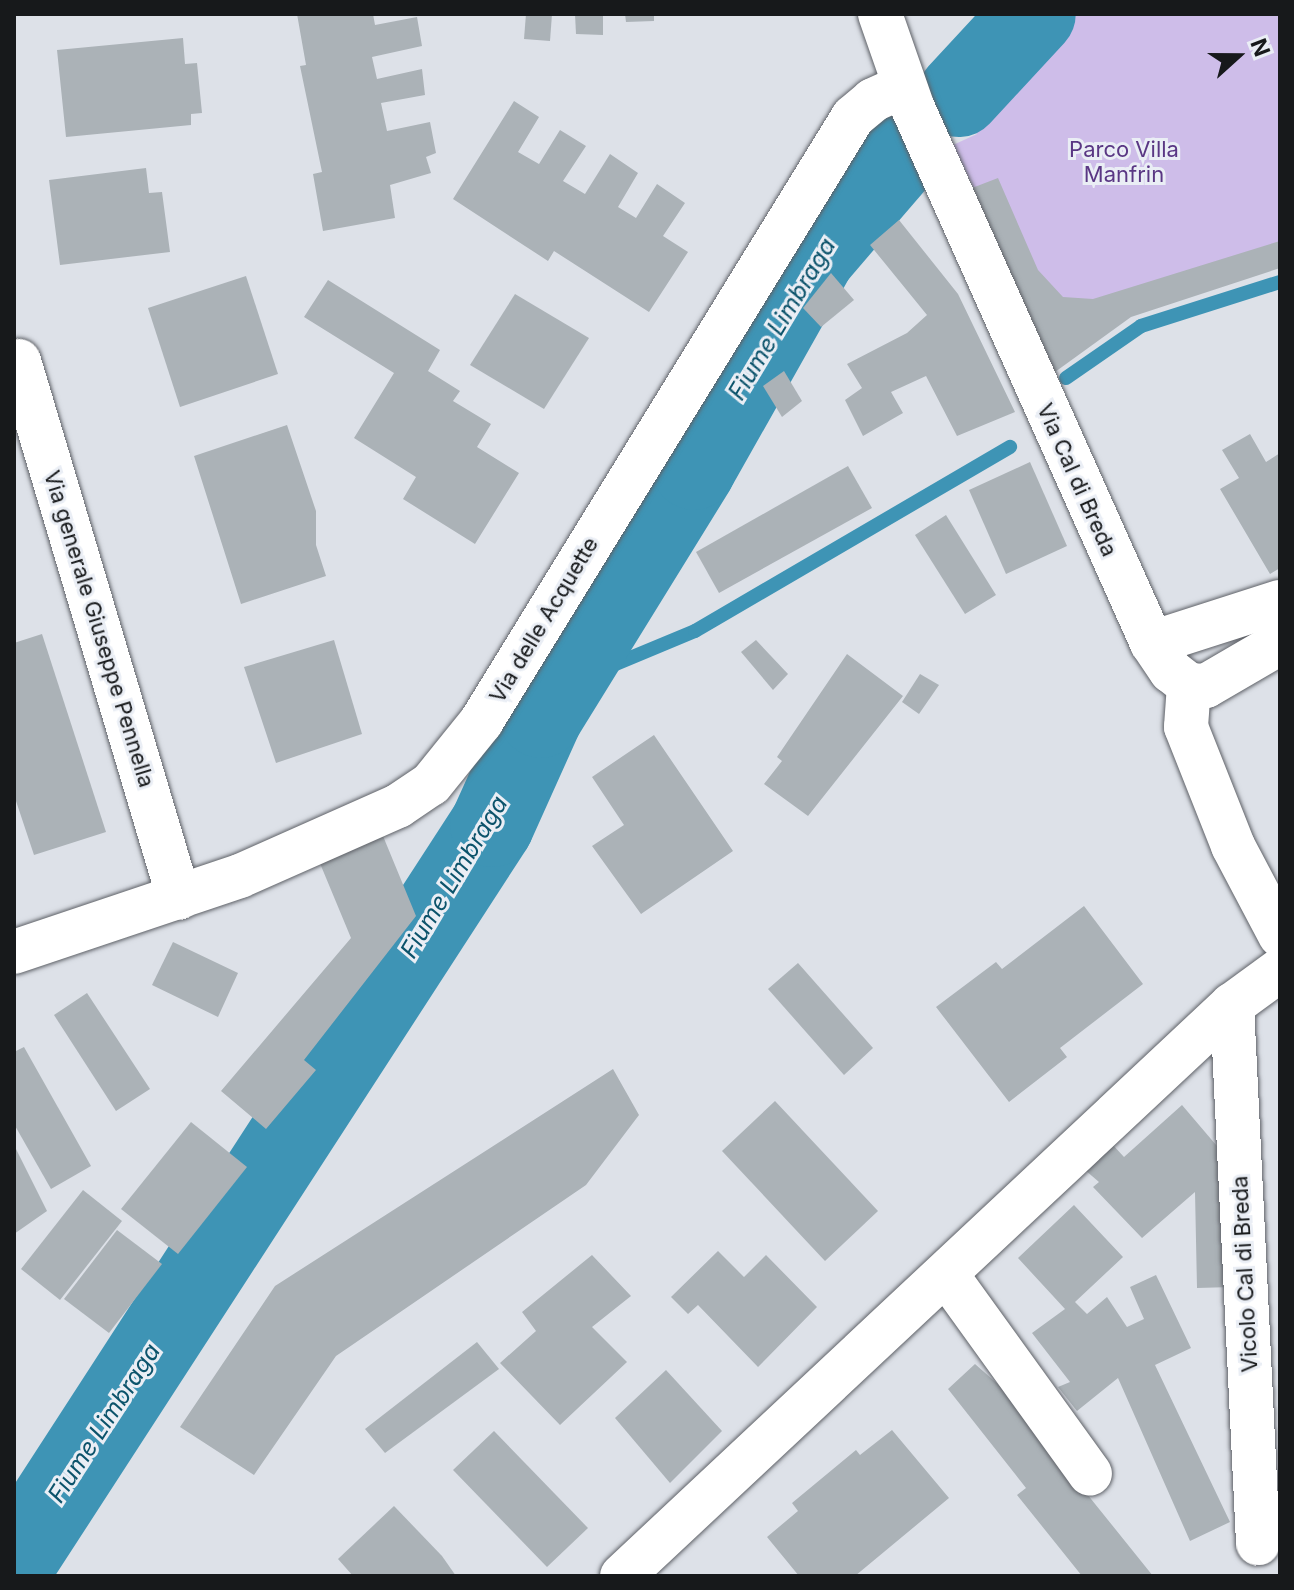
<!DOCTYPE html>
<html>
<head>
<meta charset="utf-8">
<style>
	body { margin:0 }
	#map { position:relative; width:1294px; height:1590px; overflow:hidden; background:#dde1e8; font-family:Inter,sans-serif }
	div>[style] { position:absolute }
	.green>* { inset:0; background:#cebde9 }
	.stream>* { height:14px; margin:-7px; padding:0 7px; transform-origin:7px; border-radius:7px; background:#3e94b5 }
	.river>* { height:84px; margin:-42px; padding:0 42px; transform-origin:42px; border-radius:42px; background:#3e94b5 }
	.building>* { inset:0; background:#abb2b7 }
	.roads { filter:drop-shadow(0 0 2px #5e6167) drop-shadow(0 0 2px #5e6167) }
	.minor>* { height:44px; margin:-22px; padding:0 22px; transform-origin:22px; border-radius:22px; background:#fff }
	.tertiary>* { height:44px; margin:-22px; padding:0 22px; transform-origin:22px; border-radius:22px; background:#fff }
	span { translate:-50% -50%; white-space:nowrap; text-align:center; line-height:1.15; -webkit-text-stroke:6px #eaeef5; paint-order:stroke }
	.park-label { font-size:22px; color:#5a3784 }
	.street-label { font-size:22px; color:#17191b }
	.water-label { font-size:24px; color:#0c536b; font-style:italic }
	.frame { position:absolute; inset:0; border:16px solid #17191b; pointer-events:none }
	.north { position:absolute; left:1198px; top:16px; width:80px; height:80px; -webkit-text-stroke:6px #eaeef5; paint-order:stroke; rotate:69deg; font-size:22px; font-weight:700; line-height:32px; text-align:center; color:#17191b }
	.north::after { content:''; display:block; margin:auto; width:28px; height:36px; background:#17191b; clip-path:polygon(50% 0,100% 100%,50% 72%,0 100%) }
</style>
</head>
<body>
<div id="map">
	<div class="green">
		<i style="clip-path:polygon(1056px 14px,1280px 14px,1280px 267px,1131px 313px,1026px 296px,953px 145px,977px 134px,965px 106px)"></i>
	</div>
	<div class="stream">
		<i style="left:1066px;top:378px;width:91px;rotate:-34.7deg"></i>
		<i style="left:1141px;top:326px;width:146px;rotate:-17.6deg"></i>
		<i style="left:558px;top:688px;width:148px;rotate:-22.6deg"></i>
		<i style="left:695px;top:631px;width:365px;rotate:-30.3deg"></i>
	</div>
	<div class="river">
		<i style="left:959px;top:95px;width:110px;rotate:-47.2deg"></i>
		<i style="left:14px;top:1562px;width:878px;rotate:-57.03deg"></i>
		<i style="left:492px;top:825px;width:120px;rotate:-65.8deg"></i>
		<i style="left:541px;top:716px;width:291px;rotate:-58.3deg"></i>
		<i style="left:694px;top:468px;width:244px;rotate:-60.6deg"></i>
		<i style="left:814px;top:255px;width:143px;rotate:-49.3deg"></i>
	</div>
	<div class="building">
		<i style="clip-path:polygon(297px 14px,373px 14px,375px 25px,417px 17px,422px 46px,372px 57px,377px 79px,422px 69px,425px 95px,381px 103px,387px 131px,430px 122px,436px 153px,426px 157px,431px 173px,390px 185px,395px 218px,323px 231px,313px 174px,322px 172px,300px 66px,306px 65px)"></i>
		<i style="clip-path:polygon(526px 14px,552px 14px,550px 41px,524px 39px)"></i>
		<i style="clip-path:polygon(575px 14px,603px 14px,603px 35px,576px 34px)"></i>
		<i style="clip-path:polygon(625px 14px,654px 14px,654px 21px,626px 22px)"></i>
		<i style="clip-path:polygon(183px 38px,185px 64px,197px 63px,202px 113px,191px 114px,191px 125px,66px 137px,57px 50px)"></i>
		<i style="clip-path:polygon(514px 101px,539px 117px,518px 152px,539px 164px,560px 130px,586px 146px,563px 181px,585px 194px,610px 154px,638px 173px,618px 207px,636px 218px,657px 184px,685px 203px,663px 236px,688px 252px,649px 312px,554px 251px,548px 261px,453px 199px)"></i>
		<i style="clip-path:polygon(146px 168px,149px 193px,162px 192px,170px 252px,60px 265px,49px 180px)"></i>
		<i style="clip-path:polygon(998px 178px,1038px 270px,1063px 297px,1093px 299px,1280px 241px,1280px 268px,1131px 317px,1055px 372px,972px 188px)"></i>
		<i style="clip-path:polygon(899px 220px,958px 294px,1015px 412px,957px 436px,926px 376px,891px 392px,903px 413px,863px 436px,845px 400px,862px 388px,847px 364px,907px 333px,927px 315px,870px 245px)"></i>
		<i style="clip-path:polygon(831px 273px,854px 300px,821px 327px,803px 308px)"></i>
		<i style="clip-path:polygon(246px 276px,278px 374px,180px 407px,148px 308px)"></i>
		<i style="clip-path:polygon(328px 280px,440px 350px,428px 371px,460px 391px,453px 401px,491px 424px,477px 447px,519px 473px,475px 544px,403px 499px,416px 477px,354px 438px,394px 373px,304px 317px)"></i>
		<i style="clip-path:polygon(515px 294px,589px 338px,544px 409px,470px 365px)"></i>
		<i style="clip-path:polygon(784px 371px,802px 401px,782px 417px,763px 386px)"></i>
		<i style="clip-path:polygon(287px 425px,316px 511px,316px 545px,326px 576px,241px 604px,194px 456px)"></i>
		<i style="clip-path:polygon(1250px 434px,1266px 462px,1280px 453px,1280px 568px,1270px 574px,1220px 489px,1239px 478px,1222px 450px)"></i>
		<i style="clip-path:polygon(1030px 462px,1067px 546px,1006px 574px,969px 490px)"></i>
		<i style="clip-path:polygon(848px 466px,872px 508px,719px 593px,696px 552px)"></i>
		<i style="clip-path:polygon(946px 515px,996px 595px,965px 614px,915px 535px)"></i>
		<i style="clip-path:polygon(42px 634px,106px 832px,34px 855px,14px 795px,14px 643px)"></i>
		<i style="clip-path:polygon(334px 640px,362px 734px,276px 763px,244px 667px)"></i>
		<i style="clip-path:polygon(756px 640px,788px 674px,773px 690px,741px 652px)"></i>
		<i style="clip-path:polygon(847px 654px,903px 696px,808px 816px,764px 784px,782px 761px,777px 757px)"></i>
		<i style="clip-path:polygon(920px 674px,939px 685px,919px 714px,902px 702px)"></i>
		<i style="clip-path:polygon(654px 735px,733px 851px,641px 914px,592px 846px,624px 825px,592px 777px)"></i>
		<i style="clip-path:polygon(383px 836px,416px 916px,304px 1060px,316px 1070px,266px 1129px,221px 1091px,351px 938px,319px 861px)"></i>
		<i style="clip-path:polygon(1084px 906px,1143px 984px,1060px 1048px,1067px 1057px,1009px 1102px,936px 1007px,996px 962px,1002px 969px)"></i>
		<i style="clip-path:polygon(173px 942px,238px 973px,218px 1017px,152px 985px)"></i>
		<i style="clip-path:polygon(798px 963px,873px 1048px,844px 1075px,768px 989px)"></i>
		<i style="clip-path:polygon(87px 993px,150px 1089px,116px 1111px,54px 1015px)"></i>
		<i style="clip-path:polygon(24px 1047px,91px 1166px,51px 1189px,14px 1124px,14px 1052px)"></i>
		<i style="clip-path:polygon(613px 1069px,639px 1115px,586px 1185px,336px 1356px,254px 1475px,180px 1427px,275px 1286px)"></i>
		<i style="clip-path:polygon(775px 1101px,878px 1211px,825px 1261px,722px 1151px)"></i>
		<i style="clip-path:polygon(1182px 1105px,1228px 1159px,1232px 1287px,1197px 1288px,1195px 1192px,1142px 1238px,1093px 1187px,1099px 1182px,1085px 1170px,1112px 1144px,1124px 1157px)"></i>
		<i style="clip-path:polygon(191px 1122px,247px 1167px,178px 1254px,121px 1209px)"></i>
		<i style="clip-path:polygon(14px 1145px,47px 1211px,14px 1234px)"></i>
		<i style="clip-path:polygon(83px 1190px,122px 1221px,60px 1300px,21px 1269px)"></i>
		<i style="clip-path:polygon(1074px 1205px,1123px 1257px,1075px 1302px,1087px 1314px,1107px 1297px,1127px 1327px,1144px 1319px,1130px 1287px,1156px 1275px,1191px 1348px,1155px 1365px,1230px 1522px,1190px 1541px,1118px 1378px,1077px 1411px,1058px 1387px,1070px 1382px,1032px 1333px,1065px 1309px,1018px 1258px)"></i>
		<i style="clip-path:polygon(117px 1230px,162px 1264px,109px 1333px,64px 1299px)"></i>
		<i style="clip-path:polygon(718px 1251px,744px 1277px,766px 1255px,817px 1307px,758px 1367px,698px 1305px,688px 1314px,671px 1297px)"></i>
		<i style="clip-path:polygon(592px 1255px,631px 1296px,592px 1327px,627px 1362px,560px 1425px,500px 1363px,536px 1331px,522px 1312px)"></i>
		<i style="clip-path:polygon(477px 1342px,499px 1369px,385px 1453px,365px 1429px)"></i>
		<i style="clip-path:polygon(975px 1364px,1001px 1387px,1153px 1576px,1082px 1576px,1017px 1495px,1026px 1488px,948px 1389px)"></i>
		<i style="clip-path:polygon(666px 1370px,722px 1431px,670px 1483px,615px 1418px)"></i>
		<i style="clip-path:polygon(892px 1430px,949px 1498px,855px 1576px,799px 1576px,767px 1537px,798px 1511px,792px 1503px,856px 1450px,860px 1455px)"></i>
		<i style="clip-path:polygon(494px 1431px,588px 1528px,547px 1567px,453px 1470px)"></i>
		<i style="clip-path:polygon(394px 1506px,442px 1556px,456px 1576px,353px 1576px,338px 1559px)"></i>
	</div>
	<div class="roads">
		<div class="minor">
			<i style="left:19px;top:361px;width:560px;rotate:73.41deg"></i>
			<i style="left:1189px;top:685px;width:42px;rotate:94.1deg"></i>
			<i style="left:1186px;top:727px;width:128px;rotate:68.4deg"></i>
			<i style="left:1233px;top:846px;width:101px;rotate:62.2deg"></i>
			<i style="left:14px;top:952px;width:238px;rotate:-18.6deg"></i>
			<i style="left:240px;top:876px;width:173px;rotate:-23.9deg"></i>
			<i style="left:398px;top:806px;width:40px;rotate:-34deg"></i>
			<i style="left:431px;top:784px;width:80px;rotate:-51.1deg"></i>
			<i style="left:481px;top:722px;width:710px;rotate:-58.41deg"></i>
			<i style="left:853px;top:117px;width:26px;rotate:-40deg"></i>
			<i style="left:873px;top:100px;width:34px;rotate:-24deg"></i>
			<i style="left:1232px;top:1005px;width:539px;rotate:87.23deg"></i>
			<i style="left:946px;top:1274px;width:246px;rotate:54.2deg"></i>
			<i style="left:622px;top:1576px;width:836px;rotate:-43.11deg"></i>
			<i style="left:1232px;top:1005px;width:59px;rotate:-36.1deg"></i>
		</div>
		<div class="tertiary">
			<i style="left:880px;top:14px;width:97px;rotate:70.8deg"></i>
			<i style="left:912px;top:106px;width:588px;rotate:65.92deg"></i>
			<i style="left:1152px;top:643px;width:34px;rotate:56deg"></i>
			<i style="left:1171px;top:671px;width:23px;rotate:38deg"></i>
			<i style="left:1189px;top:685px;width:17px;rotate:3deg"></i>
			<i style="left:1206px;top:686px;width:86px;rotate:-30.2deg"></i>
			<i style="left:1152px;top:643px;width:134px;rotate:-17.8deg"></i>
		</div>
	</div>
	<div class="park-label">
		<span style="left:1124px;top:162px">Parco Villa<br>Manfrin</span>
	</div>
	<div class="street-label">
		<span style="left:1077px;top:480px;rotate:66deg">Via Cal di Breda</span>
		<span style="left:544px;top:620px;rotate:-59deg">Via delle Acquette</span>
		<span style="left:99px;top:629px;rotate:73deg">Via generale Giuseppe Pennella</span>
		<span style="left:1245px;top:1274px;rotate:-93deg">Vicolo Cal di Breda</span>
	</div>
	<div class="water-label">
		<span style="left:782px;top:319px;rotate:-59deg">Fiume Limbraga</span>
		<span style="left:454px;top:877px;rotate:-59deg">Fiume Limbraga</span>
		<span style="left:104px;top:1423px;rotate:-57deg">Fiume Limbraga</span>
	</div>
	<div class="frame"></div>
	<div class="north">N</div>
</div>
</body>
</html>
